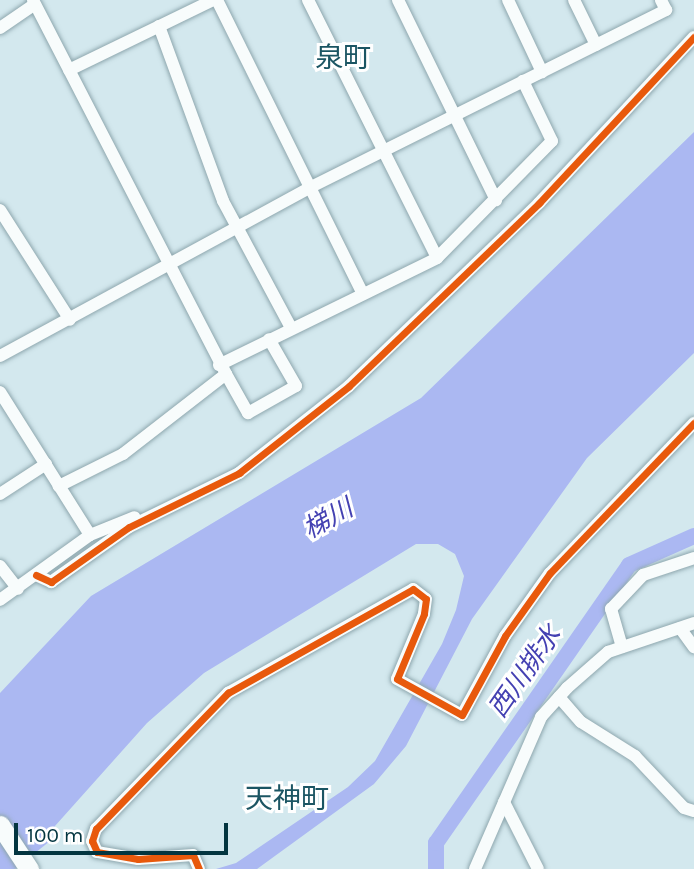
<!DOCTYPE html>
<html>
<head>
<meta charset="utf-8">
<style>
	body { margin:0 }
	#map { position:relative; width:694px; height:869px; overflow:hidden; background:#d3e8ee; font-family:Karla,"Noto Sans JP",sans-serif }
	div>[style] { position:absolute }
	.water>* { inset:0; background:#abb8f2 }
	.canal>* { height:16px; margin:-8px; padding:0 8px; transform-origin:8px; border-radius:8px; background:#abb8f2 }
	.roads { filter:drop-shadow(0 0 2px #8ea7ae) drop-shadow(0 0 2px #8ea7ae) }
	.minor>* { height:12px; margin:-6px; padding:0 6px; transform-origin:6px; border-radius:6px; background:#f8fcfc }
	.secondary>* { height:19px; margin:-9.5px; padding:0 9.5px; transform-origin:9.5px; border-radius:9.5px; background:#f8fcfc }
	.cycleway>* { height:7px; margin:-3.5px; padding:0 3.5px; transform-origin:3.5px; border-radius:3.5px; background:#e8590c }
	span { translate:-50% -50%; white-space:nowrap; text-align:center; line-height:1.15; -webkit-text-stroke:6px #fff; paint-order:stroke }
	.water-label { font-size:26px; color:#4441b2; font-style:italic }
	.quarter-label { font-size:28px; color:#1b5563 }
	.scale { position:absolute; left:14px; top:823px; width:214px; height:32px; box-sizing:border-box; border:4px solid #033540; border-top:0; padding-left:9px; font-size:21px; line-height:24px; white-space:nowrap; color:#033540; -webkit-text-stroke:5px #fff; paint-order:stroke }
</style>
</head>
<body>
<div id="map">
	<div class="water">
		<i style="clip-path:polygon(694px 132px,694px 353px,587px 458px,472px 619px,406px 746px,374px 784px,257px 869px,216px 869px,236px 863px,348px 787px,375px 761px,442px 644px,456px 610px,464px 576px,455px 554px,438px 544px,416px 544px,204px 673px,147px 723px,55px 826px,50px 841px,15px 869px,0 869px,0 693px,91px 596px,421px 398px)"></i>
	</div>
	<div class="canal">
		<i style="left:436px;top:869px;width:26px;rotate:-90deg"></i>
		<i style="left:436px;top:843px;width:338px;rotate:-55.2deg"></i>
		<i style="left:629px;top:565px;width:71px;rotate:-24deg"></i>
	</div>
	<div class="roads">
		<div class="minor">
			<i style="left:33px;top:0;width:421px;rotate:62.7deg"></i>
			<i style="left:226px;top:374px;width:130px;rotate:142.2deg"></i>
			<i style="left:123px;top:454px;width:72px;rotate:153.4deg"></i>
			<i style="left:217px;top:0;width:328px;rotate:63.6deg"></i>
			<i style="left:308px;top:0;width:288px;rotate:63.4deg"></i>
			<i style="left:398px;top:0;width:223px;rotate:63.9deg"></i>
			<i style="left:508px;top:0;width:80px;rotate:64.7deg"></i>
			<i style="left:574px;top:0;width:50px;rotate:63.9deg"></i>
			<i style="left:159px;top:26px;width:186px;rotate:69.9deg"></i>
			<i style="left:223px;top:201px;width:144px;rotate:61.8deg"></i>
			<i style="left:0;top:28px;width:42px;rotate:-34.4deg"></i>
			<i style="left:69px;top:70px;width:160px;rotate:-25.9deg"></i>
			<i style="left:0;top:210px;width:130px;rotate:57.5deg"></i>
			<i style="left:0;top:356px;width:354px;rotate:-28.5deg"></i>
			<i style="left:311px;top:187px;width:397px;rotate:-26.5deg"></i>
			<i style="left:666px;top:10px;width:11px;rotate:-117deg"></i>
			<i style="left:219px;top:365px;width:243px;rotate:-26.1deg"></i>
			<i style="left:437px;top:258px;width:164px;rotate:-45.5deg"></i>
			<i style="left:552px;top:141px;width:67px;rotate:-115.8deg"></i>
			<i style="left:226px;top:374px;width:45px;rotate:60.6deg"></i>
			<i style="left:248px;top:413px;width:55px;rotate:-29.4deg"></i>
			<i style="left:296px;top:386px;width:54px;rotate:-119.9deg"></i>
			<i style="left:0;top:392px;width:169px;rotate:57.8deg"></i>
			<i style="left:90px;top:535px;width:111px;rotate:144.2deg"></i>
			<i style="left:0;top:494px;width:55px;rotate:-33.1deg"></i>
			<i style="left:90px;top:535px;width:48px;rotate:-21.8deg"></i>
			<i style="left:0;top:566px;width:29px;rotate:52deg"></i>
			<i style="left:36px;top:575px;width:17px;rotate:25deg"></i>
			<i style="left:51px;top:582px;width:95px;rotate:-35.2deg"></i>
			<i style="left:129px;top:527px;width:123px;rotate:-26.1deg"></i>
			<i style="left:239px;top:473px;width:140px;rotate:-38.3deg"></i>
			<i style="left:349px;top:386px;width:264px;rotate:-43.9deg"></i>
			<i style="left:539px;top:203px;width:227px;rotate:-47deg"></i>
			<i style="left:680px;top:628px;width:24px;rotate:54deg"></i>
			<i style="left:622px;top:647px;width:40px;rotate:-106deg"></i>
			<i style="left:611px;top:609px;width:47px;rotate:-46.7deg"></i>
			<i style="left:643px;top:575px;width:54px;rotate:-18.4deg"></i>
			<i style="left:559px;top:697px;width:33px;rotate:49deg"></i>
			<i style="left:581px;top:722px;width:64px;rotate:32.2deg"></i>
			<i style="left:635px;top:756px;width:71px;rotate:46.7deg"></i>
			<i style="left:684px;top:808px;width:10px;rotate:17deg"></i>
			<i style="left:504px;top:802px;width:75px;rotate:63.1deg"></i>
			<i style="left:199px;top:869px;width:15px;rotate:-113deg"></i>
			<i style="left:193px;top:855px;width:55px;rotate:175.8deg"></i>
			<i style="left:138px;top:859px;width:42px;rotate:-170.3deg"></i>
			<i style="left:97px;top:852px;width:12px;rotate:-114deg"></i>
			<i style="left:92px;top:841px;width:13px;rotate:-72deg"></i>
			<i style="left:96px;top:829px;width:190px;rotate:-45.9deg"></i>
			<i style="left:228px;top:693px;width:212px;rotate:-29.3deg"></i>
			<i style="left:413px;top:589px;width:16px;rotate:38deg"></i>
			<i style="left:426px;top:599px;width:15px;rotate:98deg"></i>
			<i style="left:424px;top:614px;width:70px;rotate:112.6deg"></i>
			<i style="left:397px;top:679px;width:74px;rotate:29deg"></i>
			<i style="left:462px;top:715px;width:90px;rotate:-61.4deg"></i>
			<i style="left:505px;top:636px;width:77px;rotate:-54.5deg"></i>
			<i style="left:550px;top:573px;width:208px;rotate:-46.2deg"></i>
			<i style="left:475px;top:869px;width:166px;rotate:-66.5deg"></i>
			<i style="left:541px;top:717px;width:39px;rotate:-48deg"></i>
			<i style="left:567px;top:688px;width:55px;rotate:-41.3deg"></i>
			<i style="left:608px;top:652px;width:91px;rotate:-18.6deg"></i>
		</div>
		<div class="secondary">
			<i style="left:0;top:825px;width:53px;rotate:56.6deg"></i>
		</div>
	</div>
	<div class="cycleway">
		<i style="left:36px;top:575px;width:17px;rotate:25deg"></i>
		<i style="left:51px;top:582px;width:95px;rotate:-35.2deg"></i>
		<i style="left:129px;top:527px;width:123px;rotate:-26.1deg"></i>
		<i style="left:239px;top:473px;width:140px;rotate:-38.3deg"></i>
		<i style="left:349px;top:386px;width:264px;rotate:-43.9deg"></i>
		<i style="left:539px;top:203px;width:227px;rotate:-47deg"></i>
		<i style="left:199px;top:869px;width:15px;rotate:-113deg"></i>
		<i style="left:193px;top:855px;width:55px;rotate:175.8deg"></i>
		<i style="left:138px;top:859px;width:42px;rotate:-170.3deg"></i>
		<i style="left:97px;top:852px;width:12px;rotate:-114deg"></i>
		<i style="left:92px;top:841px;width:13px;rotate:-72deg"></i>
		<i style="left:96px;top:829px;width:190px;rotate:-45.9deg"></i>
		<i style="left:228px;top:693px;width:212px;rotate:-29.3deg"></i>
		<i style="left:413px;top:589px;width:16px;rotate:38deg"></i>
		<i style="left:426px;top:599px;width:15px;rotate:98deg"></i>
		<i style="left:424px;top:614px;width:70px;rotate:112.6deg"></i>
		<i style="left:397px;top:679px;width:74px;rotate:29deg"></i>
		<i style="left:462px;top:715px;width:90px;rotate:-61.4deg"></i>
		<i style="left:505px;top:636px;width:77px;rotate:-54.5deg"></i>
		<i style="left:550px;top:573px;width:208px;rotate:-46.2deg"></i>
	</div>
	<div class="water-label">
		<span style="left:328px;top:519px;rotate:-29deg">梯川</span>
		<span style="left:525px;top:672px;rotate:-55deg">西川排水</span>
	</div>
	<div class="quarter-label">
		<span style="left:343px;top:58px">泉町</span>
		<span style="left:287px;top:799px">天神町</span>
	</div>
	<div class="scale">100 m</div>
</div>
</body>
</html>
